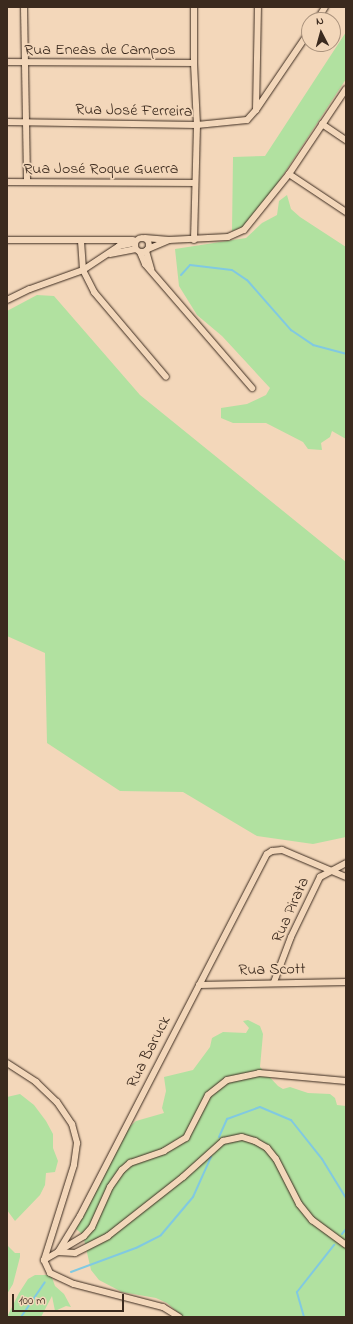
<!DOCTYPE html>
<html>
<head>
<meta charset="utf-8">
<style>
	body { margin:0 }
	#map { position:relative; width:353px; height:1324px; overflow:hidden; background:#f3d7ba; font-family:"Indie Flower",sans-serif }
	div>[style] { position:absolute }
	.green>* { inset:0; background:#b1e1a0 }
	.stream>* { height:2px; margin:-1px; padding:0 1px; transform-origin:1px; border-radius:1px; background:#81c9e1 }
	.roads { filter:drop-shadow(0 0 1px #3b2a1e) drop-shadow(0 0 1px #3b2a1e) }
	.minor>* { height:6px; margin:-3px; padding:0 3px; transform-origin:3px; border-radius:3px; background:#f3d7ba }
	.minor>.ring { margin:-3px; padding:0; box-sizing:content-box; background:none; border:6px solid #f3d7ba; border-radius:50% }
	span { translate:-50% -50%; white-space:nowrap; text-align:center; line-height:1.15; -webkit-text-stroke:3.5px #f3d7ba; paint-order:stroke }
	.street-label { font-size:16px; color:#3b2a1e }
	.frame { position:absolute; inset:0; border:8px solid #3b2a1e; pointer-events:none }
	.north { position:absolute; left:301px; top:12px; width:40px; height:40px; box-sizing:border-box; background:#f3d7ba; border:1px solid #a9927c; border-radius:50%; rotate:354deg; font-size:11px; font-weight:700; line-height:16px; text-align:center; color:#3b2a1e }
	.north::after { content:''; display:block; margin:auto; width:14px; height:18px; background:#3b2a1e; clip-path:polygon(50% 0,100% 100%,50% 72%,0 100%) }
	.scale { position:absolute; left:12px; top:1294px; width:112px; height:18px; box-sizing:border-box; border:2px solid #3b2a1e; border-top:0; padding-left:5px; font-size:12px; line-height:14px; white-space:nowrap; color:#3b2a1e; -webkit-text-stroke:3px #f3d7ba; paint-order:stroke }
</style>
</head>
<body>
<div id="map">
	<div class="green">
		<i style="clip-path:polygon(346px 32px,346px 79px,270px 195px,243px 227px,232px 231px,233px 157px,265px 156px)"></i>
		<i style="clip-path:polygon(287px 195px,291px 209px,300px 217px,346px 247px,346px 439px,332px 431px,330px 437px,321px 443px,322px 450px,308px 449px,303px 442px,266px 423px,233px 423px,221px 418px,221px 408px,247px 404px,266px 395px,270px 388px,222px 336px,197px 315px,179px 286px,175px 249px,246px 238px,262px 223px,277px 215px,279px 201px)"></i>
		<i style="clip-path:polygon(37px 295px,54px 296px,140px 395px,346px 562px,346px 837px,313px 844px,257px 836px,183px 792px,120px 791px,47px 743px,45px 653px,7px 636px,7px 311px)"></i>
		<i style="clip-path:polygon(248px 1020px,260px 1026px,263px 1034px,260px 1067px,278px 1086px,283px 1089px,290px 1087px,308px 1093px,330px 1094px,335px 1098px,337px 1105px,346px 1106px,346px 1317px,183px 1317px,167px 1303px,156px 1298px,122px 1292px,99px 1280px,91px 1270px,83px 1235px,75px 1228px,127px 1129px,136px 1121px,164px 1113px,162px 1108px,166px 1091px,164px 1077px,193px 1070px,210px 1047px,212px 1038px,223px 1032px,246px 1033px,249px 1028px,243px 1021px)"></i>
		<i style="clip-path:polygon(20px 1094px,34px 1105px,46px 1121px,53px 1134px,53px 1148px,58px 1161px,55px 1172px,46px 1173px,45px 1185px,40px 1195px,15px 1221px,7px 1210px,7px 1097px)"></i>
		<i style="clip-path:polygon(7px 1245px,15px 1253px,20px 1253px,20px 1257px,13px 1284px,7px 1294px)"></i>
		<i style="clip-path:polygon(35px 1275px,51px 1275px,55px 1286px,64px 1294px,71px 1307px,66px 1306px,55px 1311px,52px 1296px,41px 1317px,7px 1317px,19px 1293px,28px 1279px)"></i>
	</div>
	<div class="stream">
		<i style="left:181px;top:275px;width:13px;rotate:-48deg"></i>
		<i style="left:190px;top:265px;width:42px;rotate:6.8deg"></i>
		<i style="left:232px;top:270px;width:18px;rotate:34deg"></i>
		<i style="left:247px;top:280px;width:67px;rotate:48.7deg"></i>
		<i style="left:291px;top:330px;width:27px;rotate:34deg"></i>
		<i style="left:313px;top:345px;width:34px;rotate:15deg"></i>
		<i style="left:219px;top:1137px;width:20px;rotate:-66deg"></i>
		<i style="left:227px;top:1119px;width:35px;rotate:-20deg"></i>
		<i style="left:260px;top:1107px;width:34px;rotate:23deg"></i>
		<i style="left:291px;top:1120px;width:50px;rotate:51.5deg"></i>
		<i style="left:322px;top:1159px;width:46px;rotate:58.4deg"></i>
		<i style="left:342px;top:1234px;width:6px;rotate:-51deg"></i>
		<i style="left:71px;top:1272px;width:69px;rotate:-20.3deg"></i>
		<i style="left:136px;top:1248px;width:28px;rotate:-27deg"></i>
		<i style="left:161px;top:1235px;width:50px;rotate:-49.9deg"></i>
		<i style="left:193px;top:1197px;width:44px;rotate:-65.8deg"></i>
		<i style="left:21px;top:1317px;width:42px;rotate:-55.6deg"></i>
		<i style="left:304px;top:1317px;width:26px;rotate:-106deg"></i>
		<i style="left:297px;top:1292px;width:60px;rotate:-51.8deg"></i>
	</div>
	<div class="roads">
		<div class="minor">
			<i style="left:24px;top:7px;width:175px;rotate:89deg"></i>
			<i style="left:317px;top:20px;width:15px;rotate:-58deg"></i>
			<i style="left:7px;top:62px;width:187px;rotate:0.3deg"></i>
			<i style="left:256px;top:110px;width:103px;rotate:-88.9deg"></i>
			<i style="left:7px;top:122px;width:190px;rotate:0.9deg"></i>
			<i style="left:197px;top:125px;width:50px;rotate:-5.7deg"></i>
			<i style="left:247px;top:120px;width:13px;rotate:-48deg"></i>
			<i style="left:256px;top:110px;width:94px;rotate:-55.8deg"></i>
			<i style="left:322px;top:124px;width:29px;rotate:34deg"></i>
			<i style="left:289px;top:174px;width:69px;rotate:33.7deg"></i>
			<i style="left:7px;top:182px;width:188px;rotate:0.3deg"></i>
			<i class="ring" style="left:135px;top:238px;width:8px;height:8px"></i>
			<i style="left:145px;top:238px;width:24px;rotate:5deg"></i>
			<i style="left:169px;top:240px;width:59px;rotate:-2.9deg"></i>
			<i style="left:228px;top:237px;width:17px;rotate:-24deg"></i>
			<i style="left:244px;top:230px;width:72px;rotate:-51.2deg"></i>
			<i style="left:289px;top:174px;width:102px;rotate:-56.2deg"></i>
			<i style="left:7px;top:240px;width:126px"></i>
			<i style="left:194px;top:240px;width:115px;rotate:-88.5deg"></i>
			<i style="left:197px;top:125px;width:62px;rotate:-92.8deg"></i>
			<i style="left:194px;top:63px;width:56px;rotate:-90deg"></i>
			<i style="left:81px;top:241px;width:29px;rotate:86deg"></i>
			<i style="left:83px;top:270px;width:25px;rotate:63deg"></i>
			<i style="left:94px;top:292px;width:111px;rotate:49.7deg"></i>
			<i style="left:148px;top:249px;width:23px;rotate:-23deg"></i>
			<i style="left:146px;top:251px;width:19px;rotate:74deg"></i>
			<i style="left:140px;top:252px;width:13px;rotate:67deg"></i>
			<i style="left:145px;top:264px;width:164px;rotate:49.2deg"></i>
			<i style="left:110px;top:254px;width:25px;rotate:-11deg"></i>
			<i style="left:7px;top:300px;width:25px;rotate:-26deg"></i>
			<i style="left:30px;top:289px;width:56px;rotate:-19.7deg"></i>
			<i style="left:83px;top:270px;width:43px;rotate:-33.7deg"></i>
			<i style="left:119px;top:246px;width:15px;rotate:-11deg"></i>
			<i style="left:274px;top:982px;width:48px;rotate:-69.3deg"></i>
			<i style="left:291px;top:937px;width:67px;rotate:-64.2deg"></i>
			<i style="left:320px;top:877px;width:30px;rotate:-28deg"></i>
			<i style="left:199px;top:985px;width:147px;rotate:-1.2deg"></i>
			<i style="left:7px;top:1063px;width:35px;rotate:33deg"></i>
			<i style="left:36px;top:1082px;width:29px;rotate:44deg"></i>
			<i style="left:57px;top:1102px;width:27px;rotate:56deg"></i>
			<i style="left:72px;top:1124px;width:20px;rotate:75deg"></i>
			<i style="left:77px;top:1143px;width:22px;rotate:98deg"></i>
			<i style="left:74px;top:1165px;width:100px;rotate:107.5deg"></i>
			<i style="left:44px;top:1260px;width:14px;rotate:65deg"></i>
			<i style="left:50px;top:1273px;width:26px;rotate:25deg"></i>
			<i style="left:74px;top:1284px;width:92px;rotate:14.5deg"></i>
			<i style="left:163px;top:1307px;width:19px;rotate:32deg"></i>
			<i style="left:59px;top:1251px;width:29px;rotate:-31deg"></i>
			<i style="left:84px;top:1236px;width:12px;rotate:-48deg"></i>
			<i style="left:92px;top:1227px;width:44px;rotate:-65.8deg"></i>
			<i style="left:110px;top:1187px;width:21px;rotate:-55deg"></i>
			<i style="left:122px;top:1170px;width:11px;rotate:-41deg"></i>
			<i style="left:130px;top:1163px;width:36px;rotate:-19deg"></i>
			<i style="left:164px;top:1151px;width:26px;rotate:-31deg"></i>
			<i style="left:186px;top:1138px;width:48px;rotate:-62.9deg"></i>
			<i style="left:208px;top:1095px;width:24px;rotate:-38deg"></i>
			<i style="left:227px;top:1080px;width:33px;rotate:-12deg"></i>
			<i style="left:259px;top:1073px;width:87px;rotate:5.3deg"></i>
			<i style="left:58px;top:1252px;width:17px;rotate:3deg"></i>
			<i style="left:75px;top:1253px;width:37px;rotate:-27deg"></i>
			<i style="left:108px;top:1236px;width:95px;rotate:-38.2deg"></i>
			<i style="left:183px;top:1177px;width:54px;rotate:-42deg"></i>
			<i style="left:223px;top:1141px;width:19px;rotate:-12deg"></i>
			<i style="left:242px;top:1137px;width:14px;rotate:17deg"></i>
			<i style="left:255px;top:1141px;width:14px;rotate:30deg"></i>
			<i style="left:267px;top:1148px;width:14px;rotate:51deg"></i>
			<i style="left:276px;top:1159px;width:51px;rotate:62.9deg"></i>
			<i style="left:299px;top:1204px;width:21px;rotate:51deg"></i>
			<i style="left:312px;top:1220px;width:42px;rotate:36.3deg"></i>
			<i style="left:44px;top:1260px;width:16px;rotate:-30deg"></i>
			<i style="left:58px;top:1252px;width:42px;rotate:-58.6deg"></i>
			<i style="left:80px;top:1216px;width:407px;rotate:-62.7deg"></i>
			<i style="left:267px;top:854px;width:6px;rotate:-31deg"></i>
			<i style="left:272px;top:851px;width:10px;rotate:-6deg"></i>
			<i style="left:282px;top:850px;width:69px;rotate:22.9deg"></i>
		</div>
	</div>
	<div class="street-label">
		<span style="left:100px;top:50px">Rua Eneas de Campos</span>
		<span style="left:134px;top:111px;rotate:1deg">Rua José Ferreira</span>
		<span style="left:101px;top:169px">Rua José Roque Guerra</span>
		<span style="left:291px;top:910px;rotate:-66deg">Rua Pirata</span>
		<span style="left:272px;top:970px;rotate:-1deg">Rua Scott</span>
		<span style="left:149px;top:1052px;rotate:-63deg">Rua Baruck</span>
	</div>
	<div class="frame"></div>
	<div class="north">N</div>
	<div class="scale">100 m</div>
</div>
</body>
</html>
